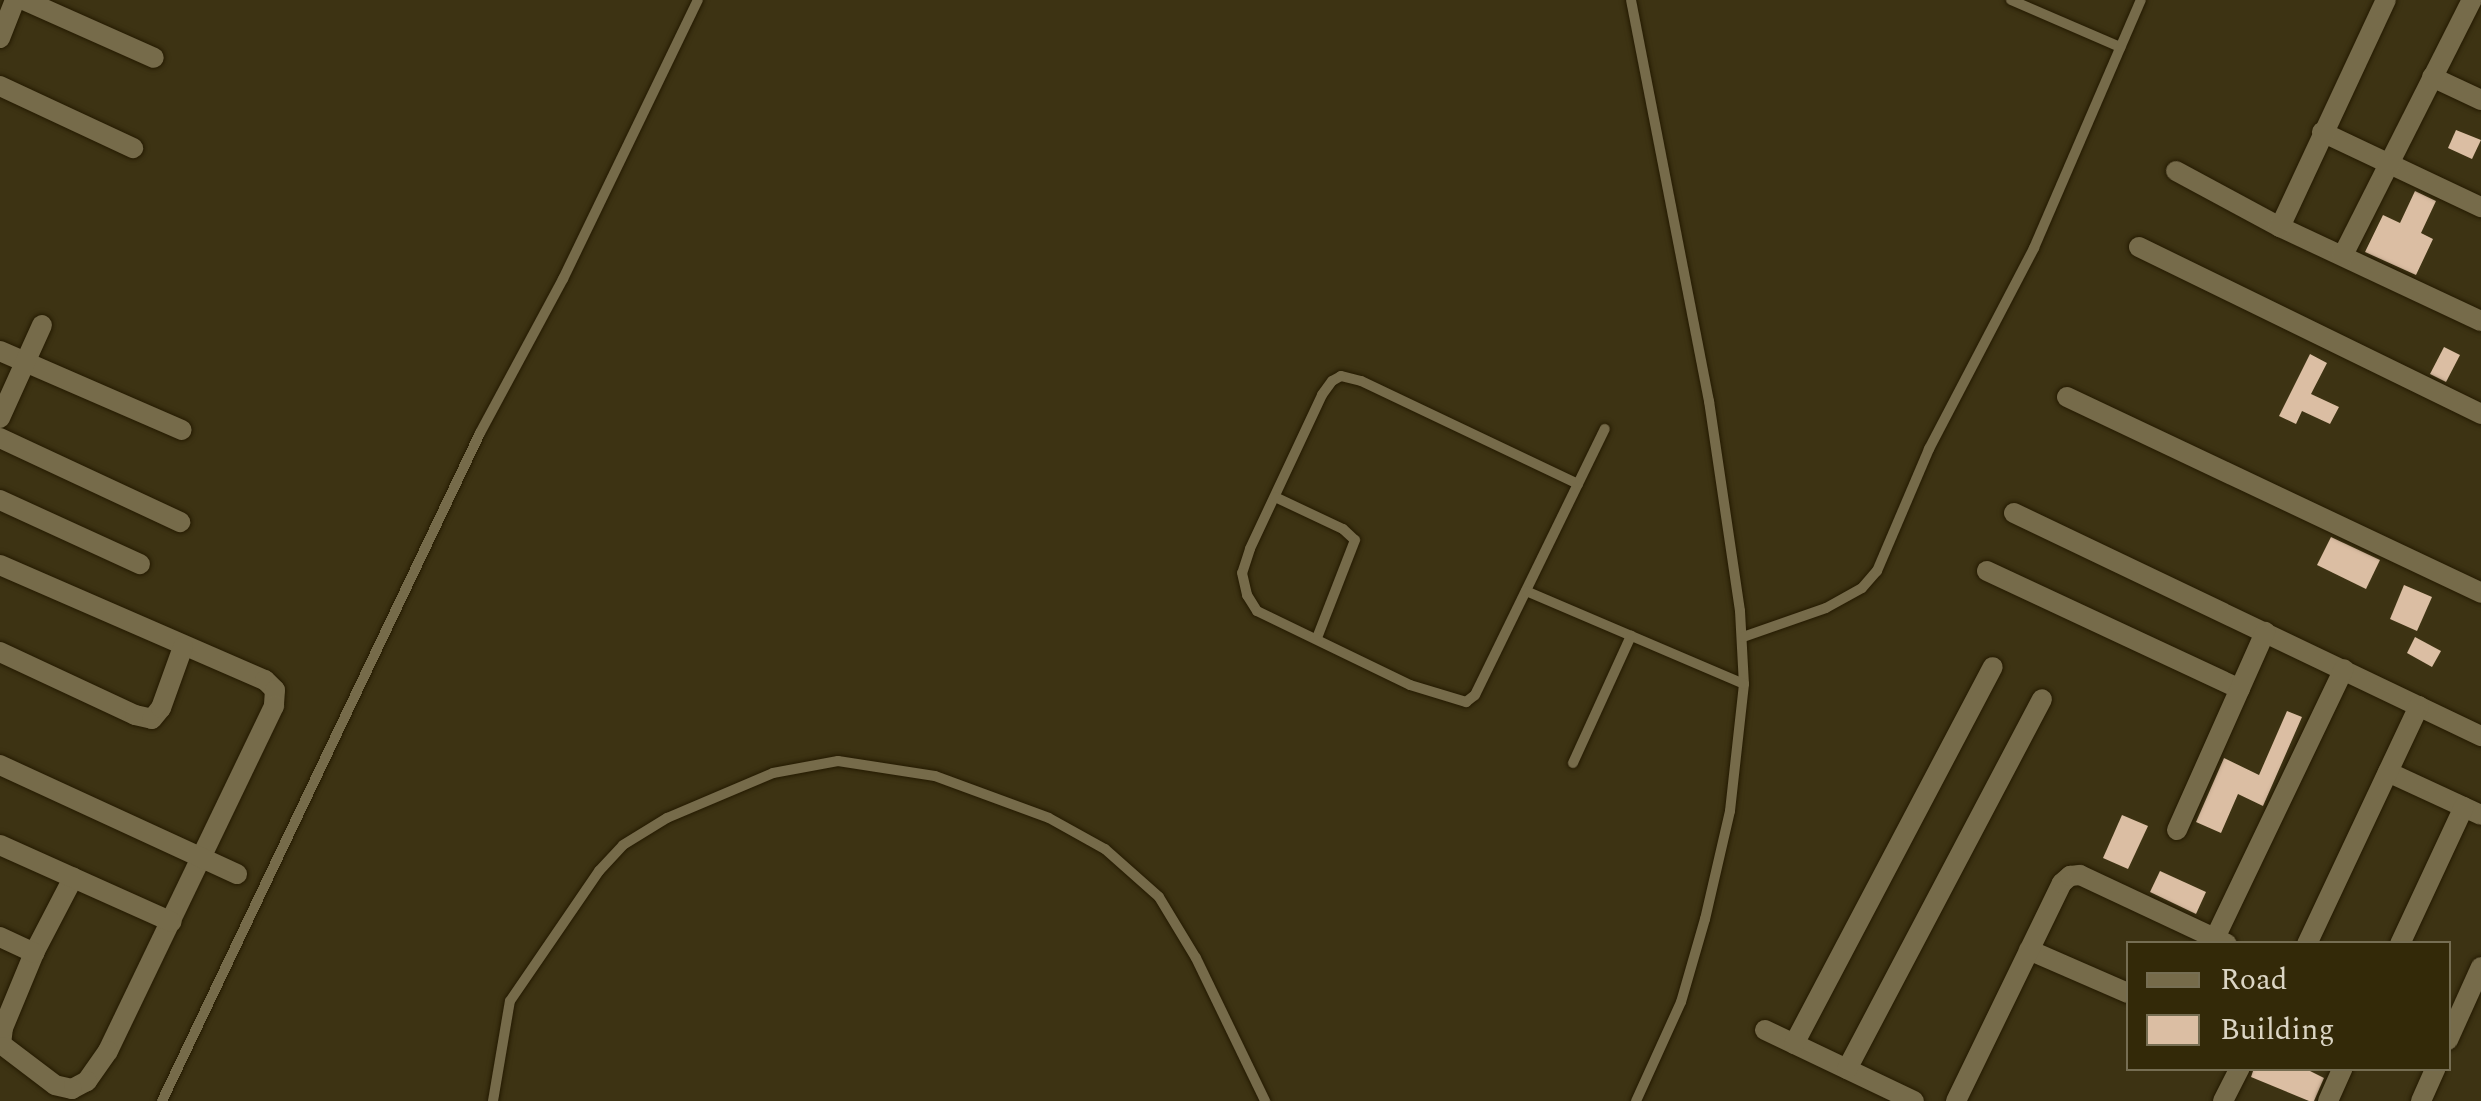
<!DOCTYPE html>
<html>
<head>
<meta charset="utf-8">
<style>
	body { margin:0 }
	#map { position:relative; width:2481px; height:1101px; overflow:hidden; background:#3d3313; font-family:Spectral,serif }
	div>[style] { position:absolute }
	.building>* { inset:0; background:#dbbea3 }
	.roads { filter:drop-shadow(0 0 2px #241a00) drop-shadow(0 0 2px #241a00) }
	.service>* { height:10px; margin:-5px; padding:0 5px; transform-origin:5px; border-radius:5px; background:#766b4a }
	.minor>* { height:20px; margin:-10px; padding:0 10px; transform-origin:10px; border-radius:10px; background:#766b4a }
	span { translate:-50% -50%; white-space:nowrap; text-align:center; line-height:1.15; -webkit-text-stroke:10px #332908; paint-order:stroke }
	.legend { position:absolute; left:2126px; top:941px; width:325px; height:130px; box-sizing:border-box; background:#332908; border:2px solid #766e53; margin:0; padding:12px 18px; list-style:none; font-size:30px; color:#dbd5c4 }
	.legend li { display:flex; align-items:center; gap:20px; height:50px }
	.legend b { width:50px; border:2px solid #766e53 }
</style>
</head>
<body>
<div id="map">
	<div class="building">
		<i style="clip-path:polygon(2456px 130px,2481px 140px,2472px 159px,2448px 148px)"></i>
		<i style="clip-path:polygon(2415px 191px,2436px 201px,2421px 233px,2433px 239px,2416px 275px,2365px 252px,2383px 215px,2400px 223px)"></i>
		<i style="clip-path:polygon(2444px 347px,2460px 355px,2446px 382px,2430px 374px)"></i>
		<i style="clip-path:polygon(2310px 354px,2327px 363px,2311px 394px,2339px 407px,2330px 424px,2302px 411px,2296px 424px,2279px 416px)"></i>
		<i style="clip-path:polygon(2331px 537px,2380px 560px,2366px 589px,2317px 565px)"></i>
		<i style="clip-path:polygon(2404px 585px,2432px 597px,2417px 631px,2390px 619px)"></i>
		<i style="clip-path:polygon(2415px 637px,2441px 651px,2432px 667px,2407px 653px)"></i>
		<i style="clip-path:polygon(2287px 711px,2302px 717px,2263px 806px,2238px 794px,2221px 833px,2196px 822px,2224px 758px,2259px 775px)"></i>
		<i style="clip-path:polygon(2122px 815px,2148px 826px,2128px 869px,2103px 858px)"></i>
		<i style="clip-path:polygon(2160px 871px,2206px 892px,2196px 914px,2150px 892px)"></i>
		<i style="clip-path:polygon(2254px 1068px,2304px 1068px,2324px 1078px,2314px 1101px,2309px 1101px,2251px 1077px)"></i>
	</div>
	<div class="roads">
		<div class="service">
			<i style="left:1631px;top:0;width:409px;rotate:79deg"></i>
			<i style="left:1709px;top:401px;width:212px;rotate:81.6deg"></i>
			<i style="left:1740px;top:611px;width:73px;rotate:86.9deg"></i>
			<i style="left:1744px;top:684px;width:128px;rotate:96.3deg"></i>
			<i style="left:1730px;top:811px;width:111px;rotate:103deg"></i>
			<i style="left:1705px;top:919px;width:86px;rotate:106.1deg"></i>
			<i style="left:1681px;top:1002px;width:109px;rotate:114.4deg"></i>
			<i style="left:2011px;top:0;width:119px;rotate:23.3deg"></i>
			<i style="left:1578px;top:484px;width:240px;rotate:-154.6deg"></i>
			<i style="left:1361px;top:381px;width:21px;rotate:-166deg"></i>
			<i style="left:1341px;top:376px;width:10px;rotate:151deg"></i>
			<i style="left:1332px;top:381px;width:17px;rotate:126deg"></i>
			<i style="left:1322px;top:395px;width:170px;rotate:115.1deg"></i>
			<i style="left:1250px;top:549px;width:25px;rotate:108deg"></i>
			<i style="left:1242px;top:573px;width:23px;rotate:77deg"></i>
			<i style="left:1247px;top:595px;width:19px;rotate:58deg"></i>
			<i style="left:1257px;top:611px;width:170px;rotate:25.8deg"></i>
			<i style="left:1410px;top:685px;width:59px;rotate:16.9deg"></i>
			<i style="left:1466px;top:702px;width:11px;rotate:-38deg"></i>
			<i style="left:1475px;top:695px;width:296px;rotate:-64deg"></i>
			<i style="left:1275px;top:497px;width:75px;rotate:25.2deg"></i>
			<i style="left:1343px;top:529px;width:16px;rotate:43deg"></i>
			<i style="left:1355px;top:540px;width:105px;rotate:111.2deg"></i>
			<i style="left:1526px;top:591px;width:237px;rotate:23.1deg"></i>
			<i style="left:1743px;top:637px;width:88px;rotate:-19.3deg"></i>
			<i style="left:1826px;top:608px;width:41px;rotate:-29.1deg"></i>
			<i style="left:1862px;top:588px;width:23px;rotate:-49deg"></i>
			<i style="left:1877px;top:571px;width:133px;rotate:-66.9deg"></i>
			<i style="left:1929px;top:449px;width:227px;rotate:-62.4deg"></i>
			<i style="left:2034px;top:248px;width:270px;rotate:-66.7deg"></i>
			<i style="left:1573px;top:763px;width:140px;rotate:-65.5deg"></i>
			<i style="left:162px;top:1101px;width:740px;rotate:-64.54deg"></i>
			<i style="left:480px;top:433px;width:175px;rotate:-61.7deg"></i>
			<i style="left:563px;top:279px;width:310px;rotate:-64.2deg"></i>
			<i style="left:493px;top:1101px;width:101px;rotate:-80.4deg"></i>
			<i style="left:510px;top:1001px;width:158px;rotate:-55.6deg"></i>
			<i style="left:599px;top:871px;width:35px;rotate:-47deg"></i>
			<i style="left:623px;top:845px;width:52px;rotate:-31.5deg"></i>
			<i style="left:667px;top:818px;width:115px;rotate:-23deg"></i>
			<i style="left:773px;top:773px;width:66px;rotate:-10.5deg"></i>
			<i style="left:838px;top:761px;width:98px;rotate:8.8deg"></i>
			<i style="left:935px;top:776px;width:121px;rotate:20.2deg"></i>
			<i style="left:1049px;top:818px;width:64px;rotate:29deg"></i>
			<i style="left:1105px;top:849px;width:72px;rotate:41.6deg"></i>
			<i style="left:1159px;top:897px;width:71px;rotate:58.8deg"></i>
			<i style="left:1196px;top:958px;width:159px;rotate:64.2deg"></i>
		</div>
		<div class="minor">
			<i style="left:24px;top:0;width:142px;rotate:24deg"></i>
			<i style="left:0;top:38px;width:41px;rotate:-68.5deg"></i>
			<i style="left:2432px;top:77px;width:54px;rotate:25.1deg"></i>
			<i style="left:0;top:86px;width:147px;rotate:25deg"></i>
			<i style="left:2322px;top:132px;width:176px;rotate:25.3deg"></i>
			<i style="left:2176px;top:171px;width:118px;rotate:28.3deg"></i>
			<i style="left:2280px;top:227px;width:222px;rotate:25.1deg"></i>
			<i style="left:2280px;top:227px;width:251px;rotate:-65deg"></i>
			<i style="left:2139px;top:247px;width:381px;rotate:26deg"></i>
			<i style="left:2343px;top:255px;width:286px;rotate:-63.2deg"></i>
			<i style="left:0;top:351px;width:198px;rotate:23.5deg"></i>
			<i style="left:2067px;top:397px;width:458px;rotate:25.3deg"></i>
			<i style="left:0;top:418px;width:102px;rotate:-65.7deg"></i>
			<i style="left:0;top:438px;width:199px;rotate:25deg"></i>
			<i style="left:0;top:500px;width:154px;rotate:24.6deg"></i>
			<i style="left:2014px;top:513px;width:518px;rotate:25.53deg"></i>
			<i style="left:0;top:565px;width:289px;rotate:23.5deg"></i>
			<i style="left:265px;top:680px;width:14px;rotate:45deg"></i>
			<i style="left:275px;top:690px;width:16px;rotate:94deg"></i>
			<i style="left:274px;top:706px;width:383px;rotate:115.7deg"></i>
			<i style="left:108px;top:1051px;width:37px;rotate:125deg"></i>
			<i style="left:87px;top:1081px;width:17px;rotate:152deg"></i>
			<i style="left:72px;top:1089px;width:17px;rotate:-167deg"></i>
			<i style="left:55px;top:1085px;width:68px;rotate:-142.8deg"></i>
			<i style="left:1px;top:1044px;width:16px;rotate:-83deg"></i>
			<i style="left:3px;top:1028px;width:81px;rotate:-67.5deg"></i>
			<i style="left:34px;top:953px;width:85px;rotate:-62.5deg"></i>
			<i style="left:1987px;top:571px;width:279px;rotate:25deg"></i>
			<i style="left:0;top:652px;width:149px;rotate:25deg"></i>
			<i style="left:135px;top:715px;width:17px;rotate:13deg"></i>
			<i style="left:152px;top:719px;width:14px;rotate:-51deg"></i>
			<i style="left:161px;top:708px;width:65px;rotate:-70.2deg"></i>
			<i style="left:0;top:765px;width:261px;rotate:24.7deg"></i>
			<i style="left:2388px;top:772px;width:102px;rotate:24.8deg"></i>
			<i style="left:2177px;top:830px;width:217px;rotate:-66deg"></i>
			<i style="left:0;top:845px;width:188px;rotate:24.1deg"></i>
			<i style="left:0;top:937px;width:38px;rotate:25deg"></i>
			<i style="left:2215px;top:938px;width:298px;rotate:-64.4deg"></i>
			<i style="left:2307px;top:944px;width:263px;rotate:-64.8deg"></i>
			<i style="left:2400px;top:944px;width:151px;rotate:-65deg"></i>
			<i style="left:2029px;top:950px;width:108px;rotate:23.5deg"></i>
			<i style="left:1765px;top:1030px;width:165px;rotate:25.5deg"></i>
			<i style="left:2448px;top:1040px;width:80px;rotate:-65.7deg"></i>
			<i style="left:1794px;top:1044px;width:426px;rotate:-62.2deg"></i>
			<i style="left:1847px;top:1069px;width:418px;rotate:-62.2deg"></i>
			<i style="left:1956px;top:1101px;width:242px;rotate:-64.1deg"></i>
			<i style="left:2062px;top:883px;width:11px;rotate:-41deg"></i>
			<i style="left:2070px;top:876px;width:10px;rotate:-6deg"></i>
			<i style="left:2080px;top:875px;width:162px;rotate:25.1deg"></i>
			<i style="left:2223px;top:1101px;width:37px;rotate:-63deg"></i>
			<i style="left:2328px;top:1101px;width:36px;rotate:-66deg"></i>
			<i style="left:2421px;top:1101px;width:36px;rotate:-66deg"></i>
		</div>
	</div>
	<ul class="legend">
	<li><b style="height:12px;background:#766b4a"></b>Road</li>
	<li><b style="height:28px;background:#dbbea3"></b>Building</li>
	</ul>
</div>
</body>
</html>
